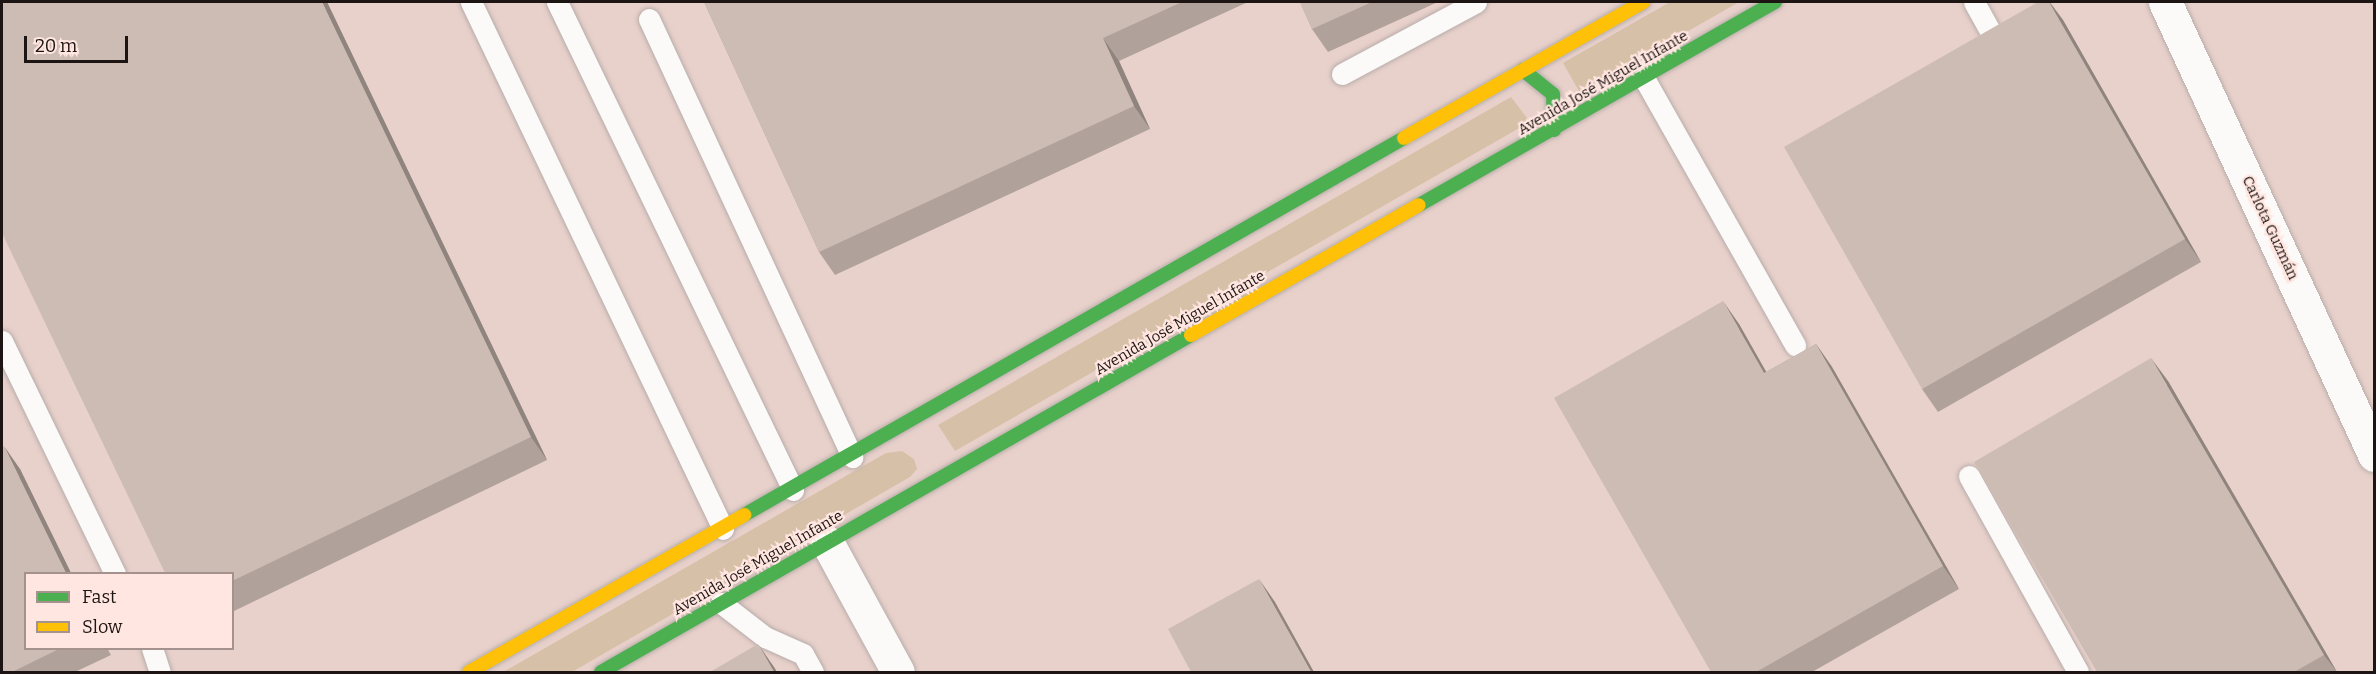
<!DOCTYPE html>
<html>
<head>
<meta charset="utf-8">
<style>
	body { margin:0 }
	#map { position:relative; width:2376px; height:674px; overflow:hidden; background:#ebddda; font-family:Bitter,serif }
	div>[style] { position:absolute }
	.built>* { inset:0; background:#e9d1cb }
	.green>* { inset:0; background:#d7c0a8 }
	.roads { filter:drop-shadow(0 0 2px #b7adaa) drop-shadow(0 0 2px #b7adaa) }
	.lane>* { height:21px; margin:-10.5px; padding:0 10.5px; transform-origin:10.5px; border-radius:10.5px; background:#fcfaf9 }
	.street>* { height:33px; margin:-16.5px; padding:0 16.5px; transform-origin:16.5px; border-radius:16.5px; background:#fcfaf9 }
	.fast>* { height:14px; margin:-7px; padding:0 7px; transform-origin:7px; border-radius:7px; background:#4caf50 }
	.slow>* { height:14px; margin:-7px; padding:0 7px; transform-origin:7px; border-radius:7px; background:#ffc107 }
	.wall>* { inset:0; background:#b0a29b }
	.shaded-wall>* { inset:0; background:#90847e }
	.building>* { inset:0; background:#cdbcb4 }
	span { translate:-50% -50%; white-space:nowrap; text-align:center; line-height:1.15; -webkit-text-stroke:4.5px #ffe6e0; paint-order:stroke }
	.street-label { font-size:15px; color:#1d1513 }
	.frame { position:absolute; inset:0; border:3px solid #1d1513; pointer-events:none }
	.legend { position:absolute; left:24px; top:572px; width:210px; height:78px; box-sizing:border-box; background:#ffe6e0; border:2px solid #a5928e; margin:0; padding:8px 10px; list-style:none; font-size:18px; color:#1d1513 }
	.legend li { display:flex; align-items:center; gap:12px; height:30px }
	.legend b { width:30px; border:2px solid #a5928e }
	.scale { position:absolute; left:24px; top:36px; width:104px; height:27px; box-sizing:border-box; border:3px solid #1d1513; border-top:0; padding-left:8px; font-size:18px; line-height:21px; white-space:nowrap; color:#1d1513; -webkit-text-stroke:4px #ffe6e0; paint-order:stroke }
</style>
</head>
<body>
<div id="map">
	<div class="built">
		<i style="clip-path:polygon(evenodd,2px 2px,2374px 2px,2374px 672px,2px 672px,2px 2px,26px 574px,232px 574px,232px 648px,26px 648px,26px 574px)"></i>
	</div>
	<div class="green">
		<i style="clip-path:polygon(1670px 2px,1739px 2px,1580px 93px,1563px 63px)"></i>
		<i style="clip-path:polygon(1511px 97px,1530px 122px,955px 451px,938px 425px)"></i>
		<i style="clip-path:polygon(902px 451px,914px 459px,917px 469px,910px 477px,572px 672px,503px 672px,886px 453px)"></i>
	</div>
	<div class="roads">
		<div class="lane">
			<i style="left:471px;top:2px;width:584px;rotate:64.44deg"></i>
			<i style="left:557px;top:2px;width:542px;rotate:64.19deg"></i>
			<i style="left:1974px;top:2px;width:38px;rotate:61deg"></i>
			<i style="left:649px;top:19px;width:483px;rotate:65.1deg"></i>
			<i style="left:1342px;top:74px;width:152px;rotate:-28.2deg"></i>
			<i style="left:1644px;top:78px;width:307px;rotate:60.5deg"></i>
			<i style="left:2px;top:341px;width:259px;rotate:64.1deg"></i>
			<i style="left:1969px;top:476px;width:224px;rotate:60.9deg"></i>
			<i style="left:721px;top:603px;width:56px;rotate:37.7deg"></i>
			<i style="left:765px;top:637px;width:42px;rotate:24.1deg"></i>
			<i style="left:803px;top:654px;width:21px;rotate:61deg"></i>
			<i style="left:152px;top:648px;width:25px;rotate:72deg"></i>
		</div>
		<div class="street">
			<i style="left:2165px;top:2px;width:499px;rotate:65.2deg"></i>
			<i style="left:827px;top:542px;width:148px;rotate:61.4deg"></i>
		</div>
		<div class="fast">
			<i style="left:1523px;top:70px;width:38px;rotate:39deg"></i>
			<i style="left:1553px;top:94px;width:36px;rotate:88deg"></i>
			<i style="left:1419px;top:205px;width:410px;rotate:-29.7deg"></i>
			<i style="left:744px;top:515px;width:760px;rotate:-29.74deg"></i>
			<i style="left:601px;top:672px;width:679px;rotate:-29.73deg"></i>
		</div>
		<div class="slow">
			<i style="left:1404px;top:138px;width:275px;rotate:-29.6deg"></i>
			<i style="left:1191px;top:335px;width:262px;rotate:-29.7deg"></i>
			<i style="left:469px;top:672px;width:317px;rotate:-29.7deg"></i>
		</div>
	</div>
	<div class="wall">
		<i style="clip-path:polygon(327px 2px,547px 460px,232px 612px,232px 573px)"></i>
		<i style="clip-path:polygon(704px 2px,1248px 2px,1119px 61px,1150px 129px,835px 275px,819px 252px)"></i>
		<i style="clip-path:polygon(1300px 2px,1438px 2px,1328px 52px,1312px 29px)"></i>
		<i style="clip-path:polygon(2038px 2px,2050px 2px,2063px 20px,2201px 262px,1938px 412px,1922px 389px)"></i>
		<i style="clip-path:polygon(1739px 324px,1766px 372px,1816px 344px,1832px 367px,1959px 589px,1812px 672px,1711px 672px)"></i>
		<i style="clip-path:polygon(2168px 381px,2337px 672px,2097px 672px)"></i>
		<i style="clip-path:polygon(20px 469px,71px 573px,26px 573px,26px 648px,107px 648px,111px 655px,75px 672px,2px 672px)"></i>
	</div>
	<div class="shaded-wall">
		<i style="clip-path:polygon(322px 2px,327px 2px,547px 460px,531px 437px)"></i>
		<i style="clip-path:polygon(2049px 2px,2063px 20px,2201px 262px,2185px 239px)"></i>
		<i style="clip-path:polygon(1103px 38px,1119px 61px,1150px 129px,1134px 106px)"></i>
		<i style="clip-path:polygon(1723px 301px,1739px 324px,1780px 396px,1764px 373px)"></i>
		<i style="clip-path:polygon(1816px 344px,1832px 367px,1959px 589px,1943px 566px)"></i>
		<i style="clip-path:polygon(2151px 358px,2168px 381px,2337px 672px,2324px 655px)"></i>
		<i style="clip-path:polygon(4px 446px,20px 469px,71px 573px,66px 573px)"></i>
		<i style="clip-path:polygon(1259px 579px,1275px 602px,1314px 672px,1311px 672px)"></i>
		<i style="clip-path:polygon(758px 644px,774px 667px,777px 672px,774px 672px)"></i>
	</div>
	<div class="building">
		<i style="clip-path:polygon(2px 2px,322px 2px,531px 437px,232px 581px,232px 573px,165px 573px,2px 233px)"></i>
		<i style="clip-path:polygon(704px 2px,1182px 2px,1103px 38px,1134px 106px,819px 252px)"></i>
		<i style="clip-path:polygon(1300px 2px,1372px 2px,1312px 29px)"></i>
		<i style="clip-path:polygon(2038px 2px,2049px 2px,2185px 239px,1922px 389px,1784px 147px)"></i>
		<i style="clip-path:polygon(1723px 301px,1764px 373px,1816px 344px,1943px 566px,1756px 672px,1711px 672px,1554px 398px)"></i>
		<i style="clip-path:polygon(2151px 358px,2324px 655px,2294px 672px,2097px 672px,1974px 462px)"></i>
		<i style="clip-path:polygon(4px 446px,66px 573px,26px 573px,26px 648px,61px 648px,12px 672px,2px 672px,2px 448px)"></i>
		<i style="clip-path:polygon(1259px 579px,1311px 672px,1191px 672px,1168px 629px)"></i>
		<i style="clip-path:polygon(758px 644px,774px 672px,710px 672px)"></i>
	</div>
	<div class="street-label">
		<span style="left:1603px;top:83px;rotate:-30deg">Avenida José Miguel Infante</span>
		<span style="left:2270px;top:228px;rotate:65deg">Carlota Guzmán</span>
		<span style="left:1180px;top:323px;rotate:-30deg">Avenida José Miguel Infante</span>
		<span style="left:758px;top:563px;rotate:-30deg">Avenida José Miguel Infante</span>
	</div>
	<div class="frame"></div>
	<ul class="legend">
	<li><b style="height:8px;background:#4caf50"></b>Fast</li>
	<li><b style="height:8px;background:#ffc107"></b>Slow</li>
	</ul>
	<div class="scale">20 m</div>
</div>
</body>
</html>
